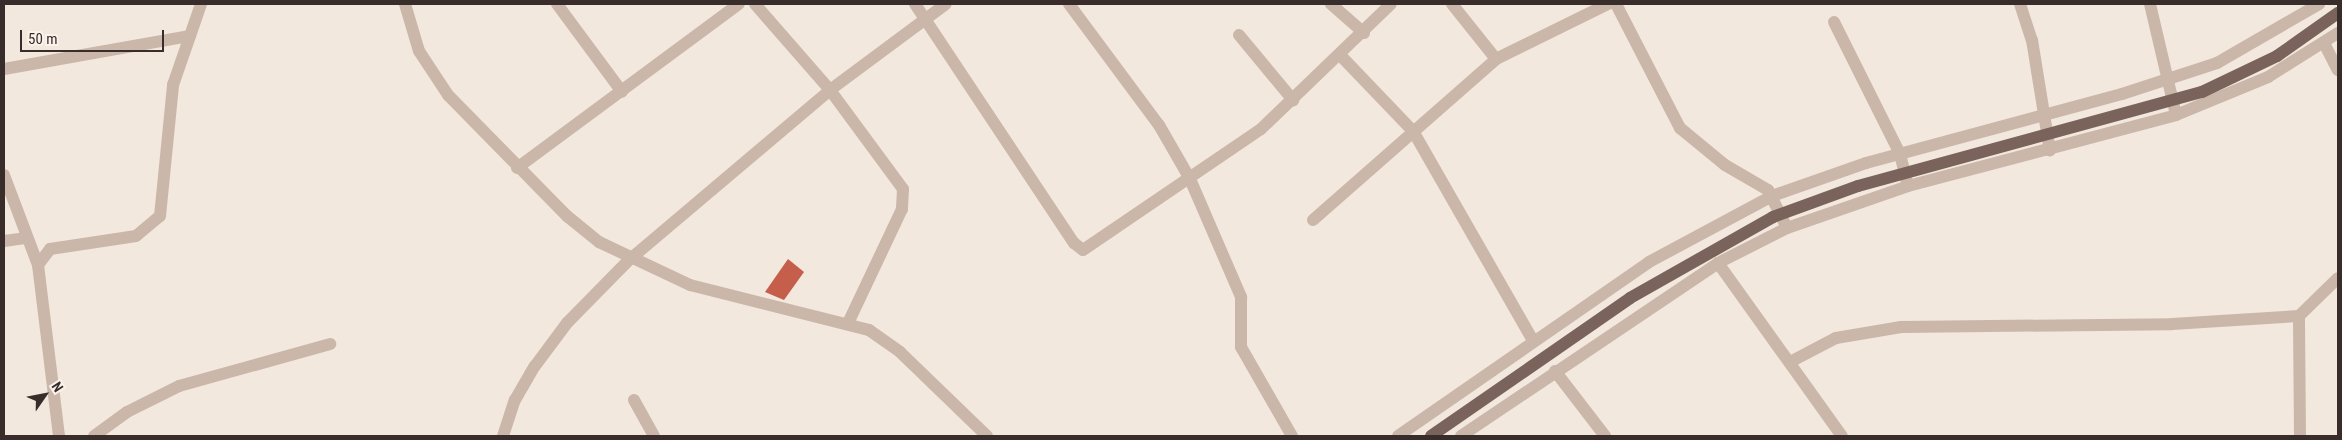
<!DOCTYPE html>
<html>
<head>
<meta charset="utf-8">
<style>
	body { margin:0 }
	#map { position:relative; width:2342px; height:440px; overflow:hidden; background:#f3e8de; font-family:"Roboto Condensed",sans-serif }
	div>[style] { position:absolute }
	.building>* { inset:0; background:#c55e4a }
	.minor>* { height:12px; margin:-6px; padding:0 6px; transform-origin:6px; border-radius:6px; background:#cbb7aa }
	.tertiary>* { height:12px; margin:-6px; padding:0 6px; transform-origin:6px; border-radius:6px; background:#cbb7aa }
	.primary>* { height:12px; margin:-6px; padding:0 6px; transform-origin:6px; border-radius:6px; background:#7a635b }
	span { translate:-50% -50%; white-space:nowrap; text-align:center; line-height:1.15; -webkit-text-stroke:5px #faf2eb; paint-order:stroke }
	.frame { position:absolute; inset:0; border:5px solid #382d2a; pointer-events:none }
	.north { position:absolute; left:20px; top:370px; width:50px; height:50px; -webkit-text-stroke:4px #faf2eb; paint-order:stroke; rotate:57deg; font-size:14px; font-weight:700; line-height:20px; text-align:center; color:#382d2a }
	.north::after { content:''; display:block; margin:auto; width:18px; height:22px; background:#382d2a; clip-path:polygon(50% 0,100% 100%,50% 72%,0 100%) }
	.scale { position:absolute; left:20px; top:30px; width:144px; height:22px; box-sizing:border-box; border:2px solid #382d2a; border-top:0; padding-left:6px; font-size:15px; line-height:18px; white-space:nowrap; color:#382d2a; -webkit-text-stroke:4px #faf2eb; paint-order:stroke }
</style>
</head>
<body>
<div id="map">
	<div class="building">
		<i style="clip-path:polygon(788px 259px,804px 272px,784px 300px,765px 292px)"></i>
	</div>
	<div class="minor">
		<i style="left:405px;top:4px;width:49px;rotate:73.4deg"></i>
		<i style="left:419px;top:51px;width:53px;rotate:56.6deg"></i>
		<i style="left:448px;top:95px;width:170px;rotate:45.5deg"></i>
		<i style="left:567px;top:216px;width:41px;rotate:39.1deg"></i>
		<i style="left:599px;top:242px;width:101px;rotate:25.3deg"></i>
		<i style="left:690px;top:285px;width:185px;rotate:14.1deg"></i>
		<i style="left:869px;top:330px;width:38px;rotate:35deg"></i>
		<i style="left:900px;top:352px;width:121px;rotate:44deg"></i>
		<i style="left:557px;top:4px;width:109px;rotate:53.5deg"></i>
		<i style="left:755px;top:4px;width:114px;rotate:48.9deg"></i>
		<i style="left:830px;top:90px;width:123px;rotate:53.6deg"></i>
		<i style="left:903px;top:189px;width:20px;rotate:93deg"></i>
		<i style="left:902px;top:209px;width:126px;rotate:115.3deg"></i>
		<i style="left:915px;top:4px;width:287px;rotate:56.4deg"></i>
		<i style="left:1074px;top:243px;width:11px;rotate:38deg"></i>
		<i style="left:1083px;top:250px;width:215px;rotate:-34.2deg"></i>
		<i style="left:1261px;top:129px;width:180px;rotate:-43.9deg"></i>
		<i style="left:1069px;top:4px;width:151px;rotate:53.4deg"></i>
		<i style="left:1159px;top:125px;width:62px;rotate:60.1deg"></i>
		<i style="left:1190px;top:179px;width:129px;rotate:66.6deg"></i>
		<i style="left:1241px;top:297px;width:50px;rotate:90deg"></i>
		<i style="left:1241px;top:347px;width:103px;rotate:60.2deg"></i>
		<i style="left:1331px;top:4px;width:44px;rotate:41.3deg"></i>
		<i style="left:1452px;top:4px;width:70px;rotate:51.3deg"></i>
		<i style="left:1616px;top:4px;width:140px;rotate:62.7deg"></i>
		<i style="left:1680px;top:128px;width:58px;rotate:39.4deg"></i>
		<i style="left:1725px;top:165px;width:50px;rotate:30.2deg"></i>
		<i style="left:1768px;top:190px;width:42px;rotate:63.4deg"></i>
		<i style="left:2020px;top:4px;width:38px;rotate:72deg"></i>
		<i style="left:2032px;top:40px;width:112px;rotate:80.8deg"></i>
		<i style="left:2150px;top:4px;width:114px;rotate:76.8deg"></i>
		<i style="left:1834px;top:22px;width:148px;rotate:63.4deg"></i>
		<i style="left:1900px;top:154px;width:30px;rotate:76deg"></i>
		<i style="left:1239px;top:35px;width:85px;rotate:50.3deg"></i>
		<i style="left:2325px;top:45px;width:28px;rotate:63deg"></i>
		<i style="left:1341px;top:56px;width:104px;rotate:46.2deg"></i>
		<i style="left:1413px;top:131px;width:240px;rotate:60.2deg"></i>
		<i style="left:4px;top:69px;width:189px;rotate:-10.1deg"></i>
		<i style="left:517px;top:168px;width:276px;rotate:-36.5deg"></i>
		<i style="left:4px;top:175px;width:96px;rotate:69.3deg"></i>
		<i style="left:1313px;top:220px;width:244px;rotate:-41.3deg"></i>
		<i style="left:1496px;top:59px;width:125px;rotate:-26.2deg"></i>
		<i style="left:4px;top:241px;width:21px;rotate:-8deg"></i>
		<i style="left:1718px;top:263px;width:213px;rotate:54.4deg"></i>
		<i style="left:1790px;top:362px;width:52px;rotate:-27.6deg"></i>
		<i style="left:1836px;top:338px;width:66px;rotate:-9.6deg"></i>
		<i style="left:1901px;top:327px;width:271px;rotate:-0.6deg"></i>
		<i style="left:2172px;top:324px;width:127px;rotate:-3.6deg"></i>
		<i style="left:1555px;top:371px;width:82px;rotate:52.4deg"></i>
		<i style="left:634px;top:400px;width:41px;rotate:60.9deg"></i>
		<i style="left:59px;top:436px;width:172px;rotate:-97deg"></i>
		<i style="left:38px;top:265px;width:20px;rotate:-53deg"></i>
		<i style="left:50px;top:249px;width:87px;rotate:-8.6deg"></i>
		<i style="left:136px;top:236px;width:31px;rotate:-40deg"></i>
		<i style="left:160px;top:216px;width:132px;rotate:-84.3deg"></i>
		<i style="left:173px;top:85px;width:86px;rotate:-70.9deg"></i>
		<i style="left:94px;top:436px;width:41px;rotate:-36deg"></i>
		<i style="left:127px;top:412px;width:58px;rotate:-26.6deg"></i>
		<i style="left:179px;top:386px;width:157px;rotate:-15.5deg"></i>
		<i style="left:503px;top:436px;width:38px;rotate:-72deg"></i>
		<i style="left:515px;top:400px;width:39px;rotate:-60deg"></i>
		<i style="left:535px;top:366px;width:54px;rotate:-53.3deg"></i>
		<i style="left:567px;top:323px;width:88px;rotate:-45.5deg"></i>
		<i style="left:629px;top:260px;width:263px;rotate:-40.2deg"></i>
		<i style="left:830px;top:90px;width:144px;rotate:-36.6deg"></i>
		<i style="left:2300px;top:436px;width:120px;rotate:-90.5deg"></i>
		<i style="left:2299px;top:316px;width:54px;rotate:-44.3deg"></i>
	</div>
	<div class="tertiary">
		<i style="left:1398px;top:436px;width:305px;rotate:-34.7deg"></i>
		<i style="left:1649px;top:262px;width:140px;rotate:-28.2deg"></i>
		<i style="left:1772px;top:196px;width:100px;rotate:-19.3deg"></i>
		<i style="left:1866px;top:163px;width:265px;rotate:-15.1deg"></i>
		<i style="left:2122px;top:94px;width:100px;rotate:-18.1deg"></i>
		<i style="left:2217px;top:63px;width:118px;rotate:-30deg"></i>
		<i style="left:1461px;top:436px;width:310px;rotate:-33.9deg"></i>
		<i style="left:1718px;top:263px;width:77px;rotate:-26.9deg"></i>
		<i style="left:1787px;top:228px;width:128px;rotate:-19.1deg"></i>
		<i style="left:1908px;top:186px;width:277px;rotate:-14.8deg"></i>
		<i style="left:2176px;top:115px;width:100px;rotate:-22.4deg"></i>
		<i style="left:2268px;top:77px;width:83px;rotate:-32.2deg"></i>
	</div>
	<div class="primary">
		<i style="left:1431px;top:436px;width:242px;rotate:-34.7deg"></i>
		<i style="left:1630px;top:298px;width:164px;rotate:-29.5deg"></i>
		<i style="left:1773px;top:217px;width:90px;rotate:-20deg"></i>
		<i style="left:1858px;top:186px;width:357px;rotate:-15.3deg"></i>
		<i style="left:2202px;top:92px;width:83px;rotate:-25.6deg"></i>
		<i style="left:2277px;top:56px;width:75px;rotate:-35.2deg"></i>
	</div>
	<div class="frame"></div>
	<div class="north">N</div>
	<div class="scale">50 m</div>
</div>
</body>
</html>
